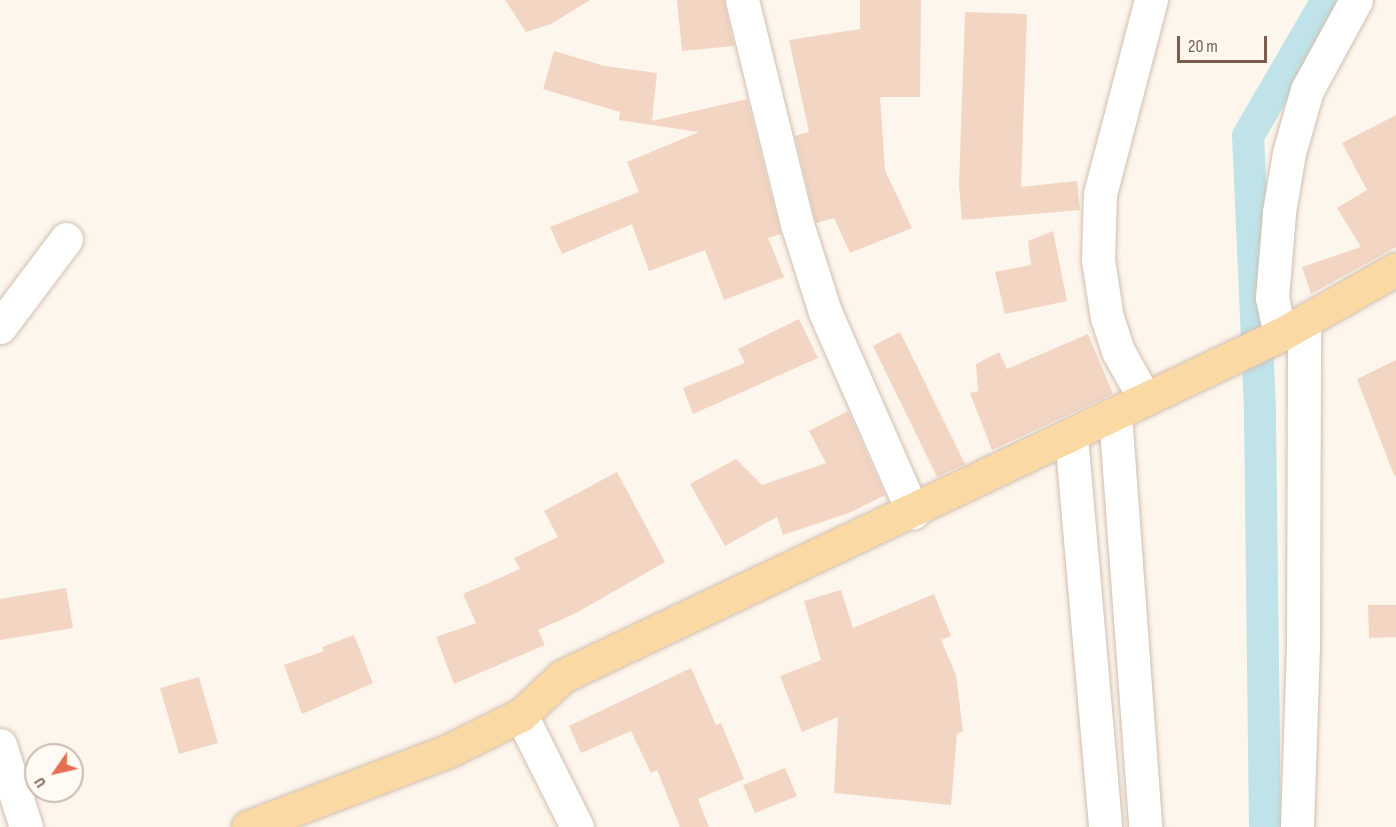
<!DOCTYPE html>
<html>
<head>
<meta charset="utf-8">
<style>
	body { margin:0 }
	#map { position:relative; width:1396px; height:827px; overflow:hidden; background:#fdf6ec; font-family:"Sofia Sans Condensed",sans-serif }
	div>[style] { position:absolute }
	.canal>* { height:32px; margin:-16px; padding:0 16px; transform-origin:16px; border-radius:16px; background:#bfe3e8 }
	.building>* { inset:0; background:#f3d5c3 }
	.roads { filter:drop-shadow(0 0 2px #d1beb0) drop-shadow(0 0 2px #d1beb0) }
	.minor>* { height:33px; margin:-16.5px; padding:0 16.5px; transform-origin:16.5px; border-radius:16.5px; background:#fff }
	.major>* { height:33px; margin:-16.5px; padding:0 16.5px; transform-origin:16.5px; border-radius:16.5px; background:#fbd9a5 }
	span { translate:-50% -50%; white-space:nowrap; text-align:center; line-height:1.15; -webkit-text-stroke:4.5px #fffaf3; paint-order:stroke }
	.north { position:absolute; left:24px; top:743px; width:60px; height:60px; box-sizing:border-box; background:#fffaf3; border:2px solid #cabbb1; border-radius:50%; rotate:236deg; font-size:16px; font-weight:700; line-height:24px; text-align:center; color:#7a5c4d }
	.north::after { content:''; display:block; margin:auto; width:21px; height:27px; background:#e76f51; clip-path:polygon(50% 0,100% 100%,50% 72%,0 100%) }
	.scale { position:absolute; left:1177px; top:36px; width:90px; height:27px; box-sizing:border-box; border:3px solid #7a5c4d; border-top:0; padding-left:8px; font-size:18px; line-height:21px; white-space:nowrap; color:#7a5c4d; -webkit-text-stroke:4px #fffaf3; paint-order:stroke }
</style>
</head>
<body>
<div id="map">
	<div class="canal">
		<i style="left:1265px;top:827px;width:418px;rotate:-90.7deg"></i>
		<i style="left:1260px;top:409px;width:273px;rotate:-92.5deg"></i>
		<i style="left:1248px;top:136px;width:157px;rotate:-59.8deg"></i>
	</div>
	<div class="building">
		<i style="clip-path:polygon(505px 0,590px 0,551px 24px,526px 32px)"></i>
		<i style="clip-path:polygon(677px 0,724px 0,734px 46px,682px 51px)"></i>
		<i style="clip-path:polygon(860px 0,921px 0,920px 97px,880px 97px,885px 170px,912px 228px,850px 253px,834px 218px,816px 223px,815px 219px,795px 136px,809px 132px,789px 40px,860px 29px)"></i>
		<i style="clip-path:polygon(965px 12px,1027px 14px,1021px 187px,1077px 181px,1080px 210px,962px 220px,959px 185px)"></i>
		<i style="clip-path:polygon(554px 51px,605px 66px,657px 73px,652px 121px,747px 99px,781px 234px,768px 238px,784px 277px,724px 300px,705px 250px,649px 271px,632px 224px,562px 254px,550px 227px,639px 192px,627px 162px,699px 132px,619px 120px,620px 112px,543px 89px)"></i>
		<i style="clip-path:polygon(1396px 115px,1396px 247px,1311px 294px,1302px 267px,1361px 247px,1337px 208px,1367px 190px,1342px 143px)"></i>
		<i style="clip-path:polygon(1053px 231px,1067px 301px,1005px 314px,995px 272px,1031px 265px,1028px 241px)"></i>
		<i style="clip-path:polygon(799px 319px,818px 358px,693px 414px,683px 388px,745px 363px,738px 349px)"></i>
		<i style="clip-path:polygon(900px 332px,965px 464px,937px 477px,873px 346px)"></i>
		<i style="clip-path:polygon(1088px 334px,1113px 394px,992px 450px,970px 393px,978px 391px,976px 364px,999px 352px,1007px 369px)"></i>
		<i style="clip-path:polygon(1396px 360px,1396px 475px,1394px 475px,1357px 379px)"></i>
		<i style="clip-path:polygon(848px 411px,885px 495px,849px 513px,783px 535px,777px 517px,725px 546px,690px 484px,736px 459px,762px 485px,826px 463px,809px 431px)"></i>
		<i style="clip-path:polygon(617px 472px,665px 562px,578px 612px,538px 630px,545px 645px,454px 684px,436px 637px,476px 623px,463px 594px,520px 569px,514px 558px,558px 537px,544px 511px)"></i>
		<i style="clip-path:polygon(66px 588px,73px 628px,0 640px,0 599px)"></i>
		<i style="clip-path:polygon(841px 590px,853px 628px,934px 594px,951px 636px,941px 640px,956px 675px,963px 732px,957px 733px,951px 805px,834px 793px,838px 717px,802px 732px,780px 676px,821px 660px,804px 601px)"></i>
		<i style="clip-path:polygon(1368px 605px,1396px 605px,1396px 637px,1369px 638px)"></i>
		<i style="clip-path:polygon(354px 635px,373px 683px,302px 714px,284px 665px,324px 651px,322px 647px)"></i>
		<i style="clip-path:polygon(691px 668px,716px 725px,721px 723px,744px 779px,698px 799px,709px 827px,680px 827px,657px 770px,651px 773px,631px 731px,581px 753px,569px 726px)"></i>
		<i style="clip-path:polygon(199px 677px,218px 743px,179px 754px,160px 688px)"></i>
		<i style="clip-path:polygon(785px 768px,797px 796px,755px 813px,743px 785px)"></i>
	</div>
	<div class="roads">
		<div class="minor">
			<i style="left:742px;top:0;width:231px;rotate:76.2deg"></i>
			<i style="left:797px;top:224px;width:92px;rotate:72.3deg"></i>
			<i style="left:825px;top:312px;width:219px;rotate:66.3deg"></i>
			<i style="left:0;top:327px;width:110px;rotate:-53.1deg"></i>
			<i style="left:1280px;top:335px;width:38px;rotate:-102deg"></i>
			<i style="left:1272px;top:298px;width:86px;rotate:-85.3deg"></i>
			<i style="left:1279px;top:212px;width:60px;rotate:-80.4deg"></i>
			<i style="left:1289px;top:153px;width:66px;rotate:-74.1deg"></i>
			<i style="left:1307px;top:90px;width:102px;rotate:-61.4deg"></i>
			<i style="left:1145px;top:399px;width:55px;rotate:-119.4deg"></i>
			<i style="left:1118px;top:351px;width:35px;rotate:-108deg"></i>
			<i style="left:1107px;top:318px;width:59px;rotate:-98.8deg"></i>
			<i style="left:1098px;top:260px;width:66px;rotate:-88.3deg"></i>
			<i style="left:1100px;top:194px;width:201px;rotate:-75.3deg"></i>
			<i style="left:1115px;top:414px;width:414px;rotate:85.8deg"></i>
			<i style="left:1071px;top:436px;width:392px;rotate:85deg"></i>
			<i style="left:521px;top:715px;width:125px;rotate:63.4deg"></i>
			<i style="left:0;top:745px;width:86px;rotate:72.4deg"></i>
			<i style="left:1297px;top:827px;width:182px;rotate:-88.1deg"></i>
			<i style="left:1303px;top:645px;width:323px;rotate:-89.8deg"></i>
		</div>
		<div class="major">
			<i style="left:248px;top:827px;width:214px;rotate:-20.8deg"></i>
			<i style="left:448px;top:751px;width:81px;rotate:-26.3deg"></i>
			<i style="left:521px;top:715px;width:57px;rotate:-42.9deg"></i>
			<i style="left:563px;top:676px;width:794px;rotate:-25.44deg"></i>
			<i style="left:1280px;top:335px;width:133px;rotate:-29.6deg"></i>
		</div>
	</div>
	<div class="north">U</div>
	<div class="scale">20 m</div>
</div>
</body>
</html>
